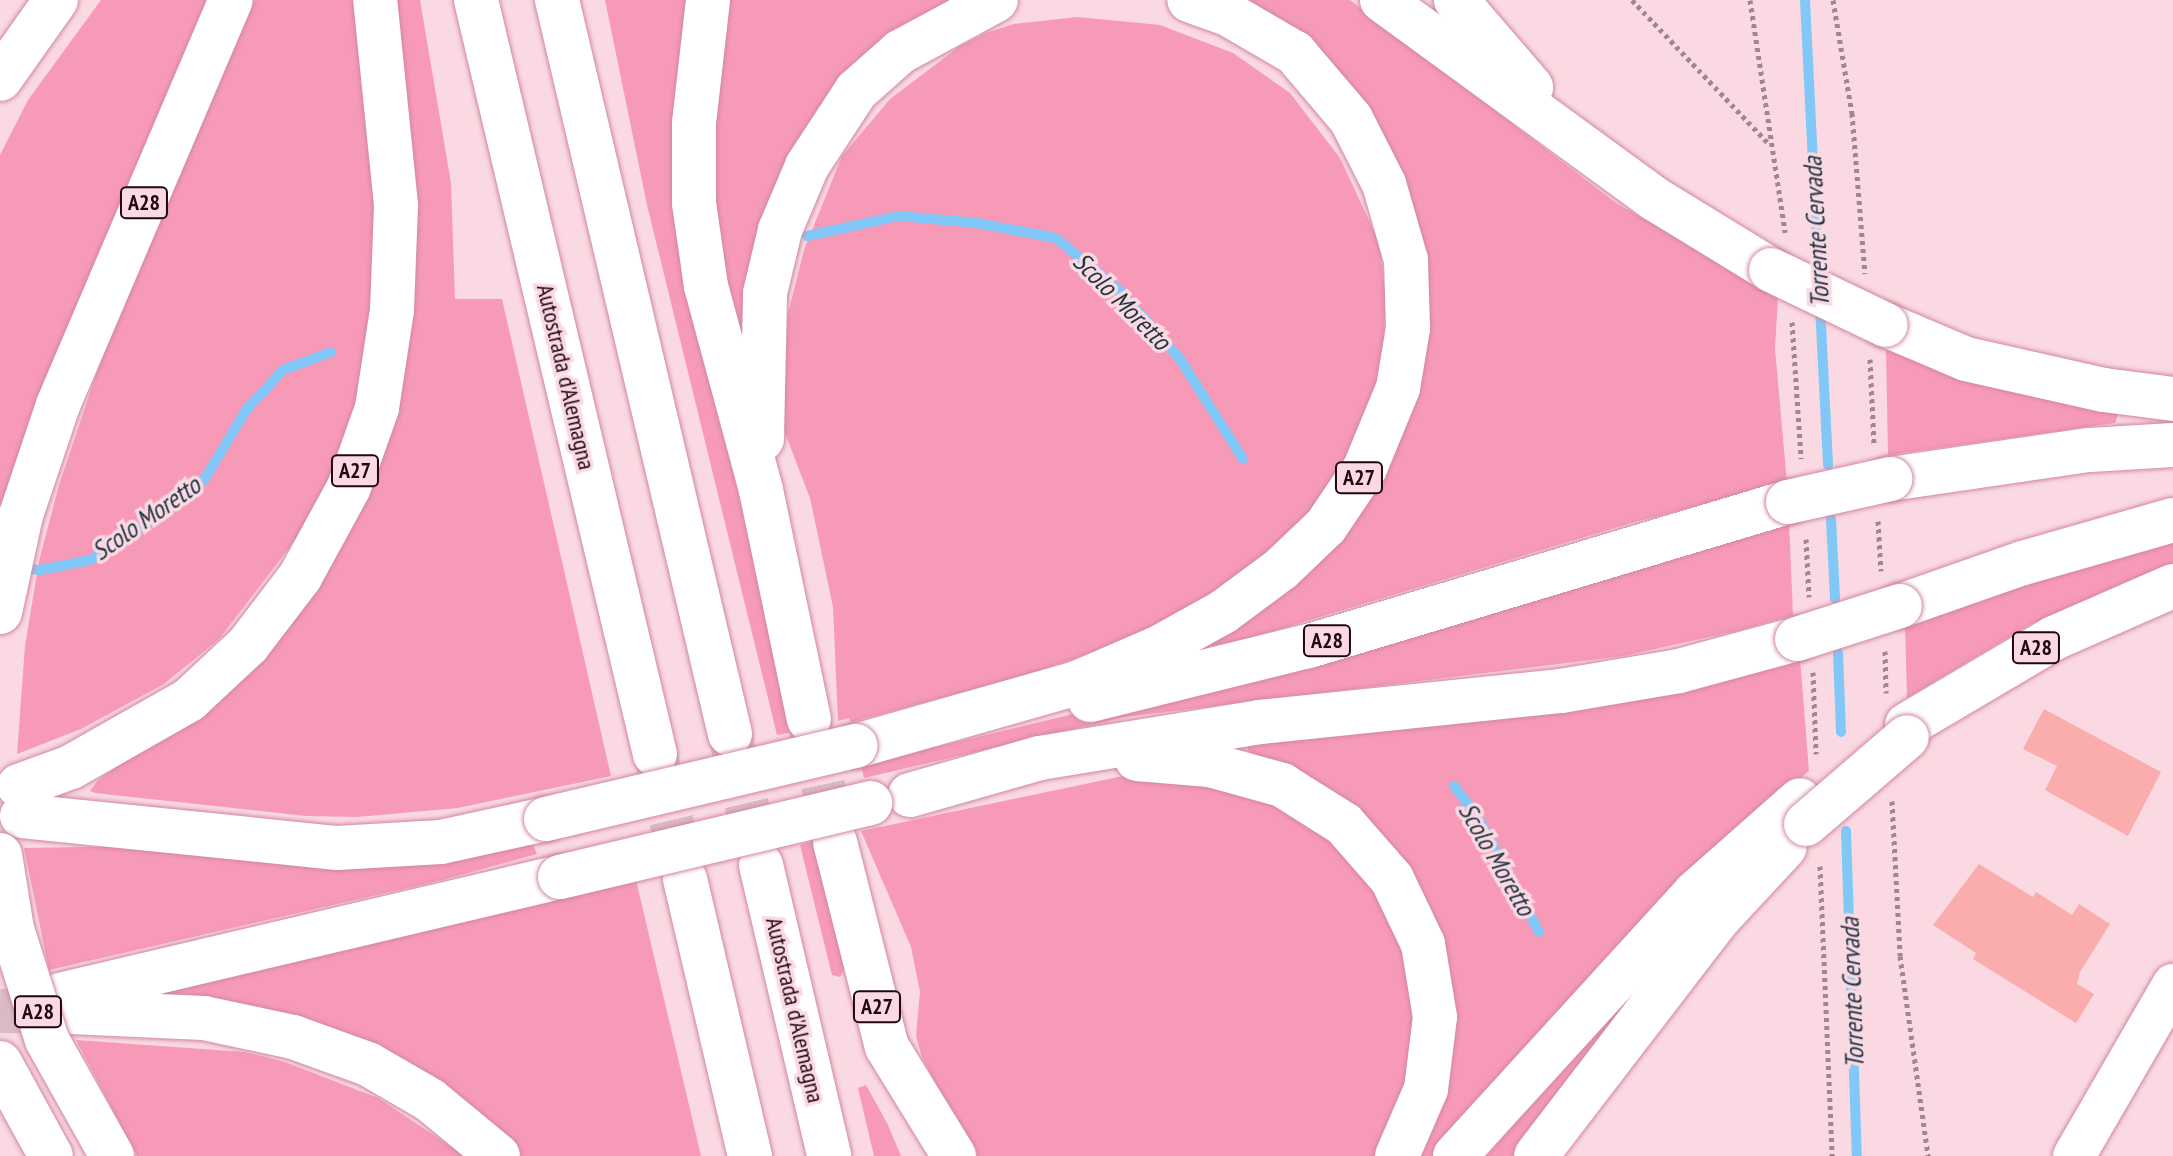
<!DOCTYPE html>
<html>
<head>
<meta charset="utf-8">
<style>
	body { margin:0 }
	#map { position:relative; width:2173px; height:1156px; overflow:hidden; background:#fad9e2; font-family:"PT Sans Narrow",sans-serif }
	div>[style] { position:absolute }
	.green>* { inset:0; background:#f79ab8 }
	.stream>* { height:10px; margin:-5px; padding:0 5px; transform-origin:5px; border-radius:5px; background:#81c8f8 }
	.building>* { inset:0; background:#fbacac }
	.highway-tunnel>* { height:44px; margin-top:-22px; transform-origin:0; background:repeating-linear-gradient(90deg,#dabac3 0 44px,transparent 0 66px) }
	.path>* { height:5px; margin-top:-2.5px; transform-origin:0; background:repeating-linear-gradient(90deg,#a3858e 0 4px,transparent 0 8px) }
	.roads { filter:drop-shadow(0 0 2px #d1889f) drop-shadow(0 0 2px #d1889f) }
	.secondary>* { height:42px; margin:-21px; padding:0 21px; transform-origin:21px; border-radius:21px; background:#fff }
	.highway>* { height:44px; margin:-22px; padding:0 22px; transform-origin:22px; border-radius:22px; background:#fff }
	.bridges { filter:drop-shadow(0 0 2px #d1889f) drop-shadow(0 0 2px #d1889f) }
	.highway-bridge>* { height:44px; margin:-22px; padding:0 22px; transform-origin:22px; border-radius:22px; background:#fff }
	span { translate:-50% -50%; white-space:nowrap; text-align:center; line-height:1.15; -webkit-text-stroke:7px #fad9e2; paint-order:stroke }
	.shield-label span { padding:2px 6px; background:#fad9e2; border:2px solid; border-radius:6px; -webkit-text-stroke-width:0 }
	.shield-label { font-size:22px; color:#220711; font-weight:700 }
	.street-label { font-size:24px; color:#220711 }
	.water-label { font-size:26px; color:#1d3442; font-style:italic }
</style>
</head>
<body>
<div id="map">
	<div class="green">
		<i style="clip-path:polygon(101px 0,219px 0,0 537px,0 155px,28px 100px)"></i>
		<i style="clip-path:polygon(254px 0,356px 0,376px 129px,372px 360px,334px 471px,306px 526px,219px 639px,164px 684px,81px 729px,17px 754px,25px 646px,39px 561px,59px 485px,99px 366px)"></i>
		<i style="clip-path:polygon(393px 0,420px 0,451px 183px,455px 299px,502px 299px,611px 776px,458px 808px,357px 817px,306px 816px,95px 793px,90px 791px,98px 780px,198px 711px,316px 582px,417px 201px)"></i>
		<i style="clip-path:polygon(605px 0,691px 0,685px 268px,794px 732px,777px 735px,647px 205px)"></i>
		<i style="clip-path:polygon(725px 0,982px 0,888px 51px,745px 322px,731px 328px,719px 264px,710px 131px)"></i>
		<i style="clip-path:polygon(1203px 0,1350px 0,1616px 203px,1778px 296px,1775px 349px,1787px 483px,1631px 523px,1250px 638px,1213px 646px,1206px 642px,1414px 385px,1357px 111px)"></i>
		<i style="clip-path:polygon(1077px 17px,1160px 25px,1233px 53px,1290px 93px,1340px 158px,1379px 242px,1386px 297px,1382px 370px,1360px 436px,1307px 515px,1246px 571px,1172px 618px,1112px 646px,1026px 675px,851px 722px,849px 718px,838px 721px,833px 607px,810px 498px,783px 428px,788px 314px,804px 250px,842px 156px,890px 99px,960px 46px,986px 33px,1014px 24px)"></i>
		<i style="clip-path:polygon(1886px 347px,2121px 407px,2115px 423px,1888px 455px)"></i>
		<i style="clip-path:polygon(1789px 521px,1793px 615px,1741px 630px,1623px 656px,1125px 717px,864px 778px,861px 765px,1156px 694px)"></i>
		<i style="clip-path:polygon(2173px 534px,2173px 566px,2029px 625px,1907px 698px,1905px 625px)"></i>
		<i style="clip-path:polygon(1800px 659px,1809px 771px,1750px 820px,1434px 1156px,1418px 1156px,1452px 995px,1439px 931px,1398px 851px,1367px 821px,1249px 752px,1247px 746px)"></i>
		<i style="clip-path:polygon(1123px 776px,1226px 785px,1315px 820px,1368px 873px,1411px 963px,1416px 1060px,1392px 1127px,1375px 1156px,977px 1156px,964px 1139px,922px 1057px,916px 1036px,920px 992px,911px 947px,861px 831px)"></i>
		<i style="clip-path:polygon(531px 840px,537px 854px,442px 880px,49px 970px,24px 848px)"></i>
		<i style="clip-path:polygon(813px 841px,845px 968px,840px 977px,832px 975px,800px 845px)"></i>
		<i style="clip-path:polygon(636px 880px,701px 1156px,521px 1156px,496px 1132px,161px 1007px,157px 984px)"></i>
		<i style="clip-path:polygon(1651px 979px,1530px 1156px,1487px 1156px,1634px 981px)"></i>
		<i style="clip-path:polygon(76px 1040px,245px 1052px,285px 1062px,378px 1098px,465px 1156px,137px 1156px)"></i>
		<i style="clip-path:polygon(866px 1085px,887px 1123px,901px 1156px,874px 1156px,858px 1088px)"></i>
	</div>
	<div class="stream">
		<i style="left:1805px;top:0;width:282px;rotate:87.2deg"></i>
		<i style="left:807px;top:236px;width:94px;rotate:-12.3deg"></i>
		<i style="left:899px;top:216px;width:78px;rotate:5.1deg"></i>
		<i style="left:977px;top:223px;width:80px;rotate:10.8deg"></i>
		<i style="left:1056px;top:238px;width:83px;rotate:39.6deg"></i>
		<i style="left:1120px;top:291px;width:91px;rotate:48.6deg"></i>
		<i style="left:1180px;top:359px;width:118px;rotate:57.8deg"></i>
		<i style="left:1820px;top:306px;width:159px;rotate:87.1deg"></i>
		<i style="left:1831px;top:519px;width:80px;rotate:87.1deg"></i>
		<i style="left:18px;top:568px;width:22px;rotate:5deg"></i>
		<i style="left:40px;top:570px;width:51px;rotate:-11.3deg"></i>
		<i style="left:90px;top:560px;width:71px;rotate:-32.3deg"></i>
		<i style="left:150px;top:522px;width:68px;rotate:-37.9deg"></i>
		<i style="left:204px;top:480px;width:82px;rotate:-59deg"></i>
		<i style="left:246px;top:410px;width:54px;rotate:-47.2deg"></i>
		<i style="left:283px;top:370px;width:51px;rotate:-20.6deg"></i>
		<i style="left:1838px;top:653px;width:79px;rotate:87.8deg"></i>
		<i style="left:1454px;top:786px;width:37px;rotate:52deg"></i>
		<i style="left:1477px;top:815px;width:132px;rotate:62.1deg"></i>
		<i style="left:1846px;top:831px;width:325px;rotate:88.1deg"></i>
	</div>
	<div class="building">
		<i style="clip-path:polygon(2044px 709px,2161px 772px,2128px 836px,2045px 790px,2057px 766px,2023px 749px)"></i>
		<i style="clip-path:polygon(1979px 864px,2033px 897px,2036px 892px,2072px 915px,2079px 904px,2110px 924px,2080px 972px,2077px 984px,2094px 994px,2076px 1023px,1973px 959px,1976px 953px,1933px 925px)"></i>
	</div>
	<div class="highway-tunnel">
		<i style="left:809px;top:720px;width:125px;rotate:78deg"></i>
		<i style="left:731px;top:739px;width:130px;rotate:76.6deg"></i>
		<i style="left:656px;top:756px;width:126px;rotate:76.7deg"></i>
		<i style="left:0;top:1011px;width:70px;rotate:0.8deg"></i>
	</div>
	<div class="path">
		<i style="left:1632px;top:0;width:197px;rotate:46.4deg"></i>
		<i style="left:1750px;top:0;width:235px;rotate:81.4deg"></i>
		<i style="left:1833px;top:0;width:115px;rotate:80.5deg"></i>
		<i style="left:1852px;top:113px;width:161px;rotate:85.4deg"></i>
		<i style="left:1792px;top:322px;width:137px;rotate:86.2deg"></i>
		<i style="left:1870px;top:359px;width:86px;rotate:87.3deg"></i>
		<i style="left:1878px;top:521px;width:50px;rotate:86.6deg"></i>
		<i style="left:1806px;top:539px;width:58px;rotate:87deg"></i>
		<i style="left:1885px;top:651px;width:42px;rotate:88.6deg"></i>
		<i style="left:1813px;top:672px;width:82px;rotate:87.9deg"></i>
		<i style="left:1892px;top:801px;width:155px;rotate:87deg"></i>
		<i style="left:1900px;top:956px;width:202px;rotate:82deg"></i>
		<i style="left:1820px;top:866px;width:290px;rotate:87.6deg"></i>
	</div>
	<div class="roads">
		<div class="secondary">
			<i style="left:2074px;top:1156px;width:198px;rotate:-59.9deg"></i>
		</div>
		<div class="highway">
			<i style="left:476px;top:0;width:775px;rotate:76.65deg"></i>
			<i style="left:557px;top:0;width:754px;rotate:76.74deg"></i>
			<i style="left:708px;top:0;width:124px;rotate:96.5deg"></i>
			<i style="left:694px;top:123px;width:80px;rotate:90deg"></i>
			<i style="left:694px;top:203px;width:84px;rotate:81.8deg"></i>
			<i style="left:706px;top:286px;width:211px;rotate:74.9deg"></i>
			<i style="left:761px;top:490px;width:234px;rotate:78.2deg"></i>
			<i style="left:1382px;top:0;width:338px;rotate:36.1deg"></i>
			<i style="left:1655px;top:199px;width:136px;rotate:31.5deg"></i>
			<i style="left:1456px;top:0;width:115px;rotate:49.2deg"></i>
			<i style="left:0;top:79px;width:97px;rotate:-54.7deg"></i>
			<i style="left:1886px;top:325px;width:87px;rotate:23deg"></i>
			<i style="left:1966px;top:359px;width:141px;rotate:12.7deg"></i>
			<i style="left:2104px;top:390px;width:70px;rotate:7.4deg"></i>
			<i style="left:762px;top:439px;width:146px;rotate:-88.8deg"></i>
			<i style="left:765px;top:293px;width:65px;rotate:-76.6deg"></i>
			<i style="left:780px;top:230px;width:69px;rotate:-67.1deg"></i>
			<i style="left:807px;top:166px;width:90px;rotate:-56.8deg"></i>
			<i style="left:856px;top:91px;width:59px;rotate:-41.6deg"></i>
			<i style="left:900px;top:52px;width:109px;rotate:-28.4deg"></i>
			<i style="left:1890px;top:479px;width:202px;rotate:-8.3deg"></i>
			<i style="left:2090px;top:450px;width:83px;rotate:-3.4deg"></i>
			<i style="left:1900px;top:606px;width:130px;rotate:-19.3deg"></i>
			<i style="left:2023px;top:563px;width:156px;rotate:-16deg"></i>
			<i style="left:0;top:612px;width:99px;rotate:-77.8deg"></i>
			<i style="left:21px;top:515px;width:116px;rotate:-71.4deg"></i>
			<i style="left:58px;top:405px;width:440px;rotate:-66.9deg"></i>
			<i style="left:1090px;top:700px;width:226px;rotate:-13.9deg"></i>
			<i style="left:1309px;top:646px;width:500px;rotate:-16.73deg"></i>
			<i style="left:1907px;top:725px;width:171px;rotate:-30.6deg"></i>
			<i style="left:2054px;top:638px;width:130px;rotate:-23.6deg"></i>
			<i style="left:856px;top:746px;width:230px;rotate:-15.9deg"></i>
			<i style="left:1077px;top:683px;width:90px;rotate:-23.4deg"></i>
			<i style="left:1160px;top:647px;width:72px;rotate:-29.1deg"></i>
			<i style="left:1223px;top:612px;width:72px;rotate:-36.6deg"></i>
			<i style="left:1281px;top:569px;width:62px;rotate:-43.7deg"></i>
			<i style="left:1326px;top:526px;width:70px;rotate:-56.1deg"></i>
			<i style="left:1365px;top:468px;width:87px;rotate:-67.6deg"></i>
			<i style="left:1398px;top:388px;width:61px;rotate:-80.5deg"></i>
			<i style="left:1408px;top:328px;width:68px;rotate:-91.7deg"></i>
			<i style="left:1406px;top:260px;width:79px;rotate:-106.1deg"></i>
			<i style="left:1384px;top:184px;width:73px;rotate:-116.9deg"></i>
			<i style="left:1351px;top:119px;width:87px;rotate:-130.3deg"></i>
			<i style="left:1295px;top:53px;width:78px;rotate:-149.8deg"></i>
			<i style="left:1228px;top:14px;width:41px;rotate:-160.3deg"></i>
			<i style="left:1137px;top:759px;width:73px;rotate:4.7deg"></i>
			<i style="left:1210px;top:765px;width:75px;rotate:15.5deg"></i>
			<i style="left:1282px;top:785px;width:73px;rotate:32.2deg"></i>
			<i style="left:1344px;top:824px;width:73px;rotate:48.9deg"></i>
			<i style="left:1392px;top:879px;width:72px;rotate:64.5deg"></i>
			<i style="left:1423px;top:944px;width:74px;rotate:80.7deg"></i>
			<i style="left:1435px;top:1017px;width:73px;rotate:97.1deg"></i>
			<i style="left:1426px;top:1089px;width:73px;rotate:113.4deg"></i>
			<i style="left:19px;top:786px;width:55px;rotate:-20.1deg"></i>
			<i style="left:71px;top:767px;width:136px;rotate:-29.6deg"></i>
			<i style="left:189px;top:700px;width:81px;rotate:-43deg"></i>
			<i style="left:248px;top:645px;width:86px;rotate:-52.6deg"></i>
			<i style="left:300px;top:577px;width:102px;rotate:-61.4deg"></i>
			<i style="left:349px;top:487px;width:84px;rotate:-70.5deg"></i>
			<i style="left:377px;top:408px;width:99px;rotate:-81.3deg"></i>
			<i style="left:392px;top:310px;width:105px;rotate:-87.8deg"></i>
			<i style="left:396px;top:205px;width:206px;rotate:-95.8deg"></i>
			<i style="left:910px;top:795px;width:135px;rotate:-15.9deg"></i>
			<i style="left:1040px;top:758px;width:223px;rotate:-9.3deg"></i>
			<i style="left:1260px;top:722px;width:303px;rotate:-5.9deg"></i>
			<i style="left:1561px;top:691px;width:120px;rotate:-9.6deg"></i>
			<i style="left:1679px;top:671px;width:122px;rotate:-15.2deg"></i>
			<i style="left:22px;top:816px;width:317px;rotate:5.8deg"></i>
			<i style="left:337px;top:848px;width:104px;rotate:-3.3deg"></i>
			<i style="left:441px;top:842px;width:107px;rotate:-12.4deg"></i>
			<i style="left:835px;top:842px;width:211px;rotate:75.8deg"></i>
			<i style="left:887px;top:1047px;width:128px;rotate:58.4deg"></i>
			<i style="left:761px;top:865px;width:299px;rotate:76.8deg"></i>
			<i style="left:685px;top:879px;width:285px;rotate:76.8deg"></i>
			<i style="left:60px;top:995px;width:514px;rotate:-13.28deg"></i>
			<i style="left:70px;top:1012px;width:134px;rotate:2.6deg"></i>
			<i style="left:204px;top:1018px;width:91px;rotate:12.1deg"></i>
			<i style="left:293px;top:1037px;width:80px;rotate:19.8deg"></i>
			<i style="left:368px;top:1064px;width:72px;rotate:30.1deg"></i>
			<i style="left:430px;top:1100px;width:88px;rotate:39.5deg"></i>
			<i style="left:0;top:1063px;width:106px;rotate:61.3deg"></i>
			<i style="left:1455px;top:1156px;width:356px;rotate:-47.6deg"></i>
			<i style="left:1695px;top:893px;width:140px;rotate:-41.5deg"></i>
			<i style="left:1536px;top:1156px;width:299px;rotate:-52.5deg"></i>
			<i style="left:1718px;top:919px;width:98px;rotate:-47.1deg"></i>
		</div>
	</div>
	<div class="bridges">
		<div class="highway-bridge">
			<i style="left:1771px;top:270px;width:127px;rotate:25.6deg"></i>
			<i style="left:1788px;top:502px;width:105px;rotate:-12.7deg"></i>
			<i style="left:1797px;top:639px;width:108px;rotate:-17.8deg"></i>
			<i style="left:546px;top:819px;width:318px;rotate:-13.3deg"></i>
			<i style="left:1806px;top:824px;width:133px;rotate:-40.7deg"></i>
			<i style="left:0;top:855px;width:75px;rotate:80.8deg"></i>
			<i style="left:12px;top:929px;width:116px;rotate:72.5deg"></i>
			<i style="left:47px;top:1040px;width:133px;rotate:60.7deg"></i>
			<i style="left:560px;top:877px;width:319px;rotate:-13.4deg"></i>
		</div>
	</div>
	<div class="shield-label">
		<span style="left:144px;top:203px">A28</span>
		<span style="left:355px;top:471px">A27</span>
		<span style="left:1359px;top:478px">A27</span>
		<span style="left:1327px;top:641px">A28</span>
		<span style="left:2036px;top:648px">A28</span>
		<span style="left:877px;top:1007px">A27</span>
		<span style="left:38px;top:1012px">A28</span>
	</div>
	<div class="street-label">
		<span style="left:566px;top:377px;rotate:77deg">Autostrada d'Alemagna</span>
		<span style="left:795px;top:1010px;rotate:77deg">Autostrada d'Alemagna</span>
	</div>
	<div class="water-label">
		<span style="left:1816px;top:232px;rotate:-93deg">Torrente Cervada</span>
		<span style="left:1122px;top:301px;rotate:45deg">Scolo Moretto</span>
		<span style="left:146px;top:518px;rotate:-35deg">Scolo Moretto</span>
		<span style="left:1497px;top:859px;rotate:60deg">Scolo Moretto</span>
		<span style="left:1852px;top:993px;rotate:-92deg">Torrente Cervada</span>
	</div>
</div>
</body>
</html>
